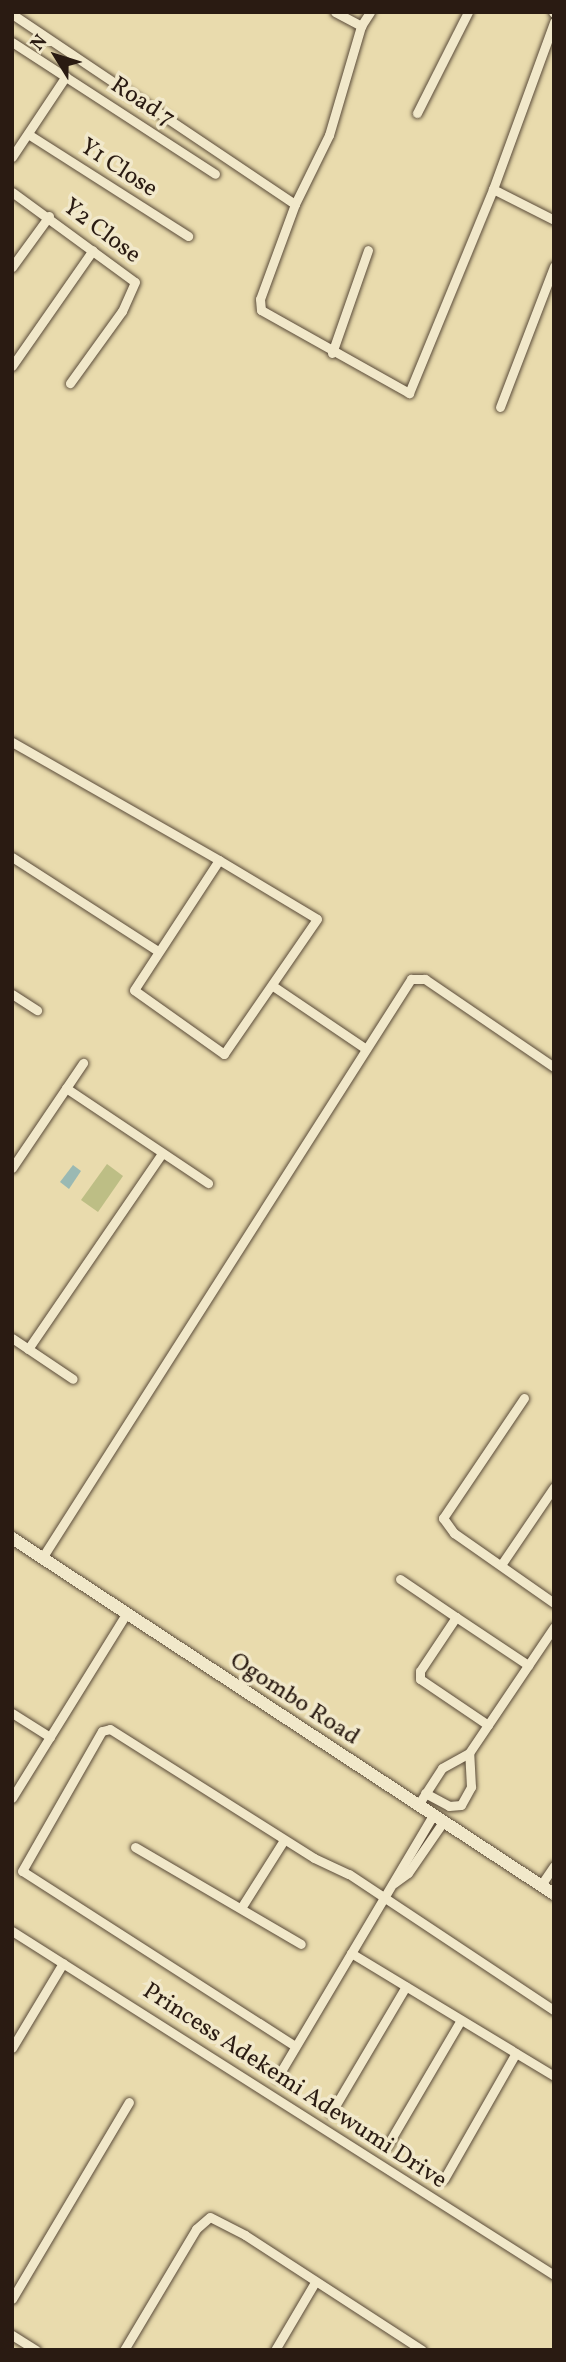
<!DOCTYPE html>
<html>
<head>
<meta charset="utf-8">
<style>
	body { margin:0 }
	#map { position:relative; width:566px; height:2362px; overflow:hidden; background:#e9dbad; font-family:Vollkorn,serif }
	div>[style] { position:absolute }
	.green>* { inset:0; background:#bdbe85 }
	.water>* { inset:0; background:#9ab9b3 }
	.roads { filter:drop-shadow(0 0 2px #5a4b39) drop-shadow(0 0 2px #5a4b39) }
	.street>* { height:9px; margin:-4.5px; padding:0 4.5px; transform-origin:4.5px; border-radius:4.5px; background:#f1e8ca }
	.secondary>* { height:12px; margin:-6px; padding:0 6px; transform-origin:6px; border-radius:6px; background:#f1e8ca }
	span { translate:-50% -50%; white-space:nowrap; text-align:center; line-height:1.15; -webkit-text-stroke:7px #f1e8ca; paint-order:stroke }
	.street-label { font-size:24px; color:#2a1b12 }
	.frame { position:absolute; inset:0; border:14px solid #2a1b12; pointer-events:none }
	.north { position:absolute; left:21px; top:21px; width:70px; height:70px; -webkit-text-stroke:5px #f1e8ca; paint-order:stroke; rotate:308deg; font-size:19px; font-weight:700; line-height:28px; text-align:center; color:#2a1b12 }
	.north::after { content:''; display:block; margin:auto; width:24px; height:32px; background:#2a1b12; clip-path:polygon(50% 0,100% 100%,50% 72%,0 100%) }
</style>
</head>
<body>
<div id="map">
	<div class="green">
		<i style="clip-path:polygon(107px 1164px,123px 1176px,98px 1212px,81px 1200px)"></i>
	</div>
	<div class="water">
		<i style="clip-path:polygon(73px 1165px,81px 1171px,69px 1189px,60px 1182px)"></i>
	</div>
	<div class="roads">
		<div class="street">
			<i style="left:335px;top:12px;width:30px;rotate:28deg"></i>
			<i style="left:553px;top:12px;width:1px;rotate:45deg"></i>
			<i style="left:12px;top:14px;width:341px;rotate:33.9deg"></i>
			<i style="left:295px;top:204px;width:77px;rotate:-63.8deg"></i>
			<i style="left:329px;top:135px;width:114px;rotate:-73.6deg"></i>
			<i style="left:361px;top:26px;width:17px;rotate:-57deg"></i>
			<i style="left:12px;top:42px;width:242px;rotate:33deg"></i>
			<i style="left:417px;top:113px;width:113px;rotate:-63.2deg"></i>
			<i style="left:28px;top:134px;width:190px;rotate:32.5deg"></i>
			<i style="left:12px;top:157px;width:97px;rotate:-56.3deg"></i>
			<i style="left:493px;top:189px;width:68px;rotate:26.9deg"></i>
			<i style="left:12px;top:192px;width:152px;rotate:36.2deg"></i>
			<i style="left:135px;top:282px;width:32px;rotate:114deg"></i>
			<i style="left:122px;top:311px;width:89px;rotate:125.8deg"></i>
			<i style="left:295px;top:204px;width:101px;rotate:110.2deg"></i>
			<i style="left:260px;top:299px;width:11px;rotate:85deg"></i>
			<i style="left:261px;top:310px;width:170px;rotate:29.3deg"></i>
			<i style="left:409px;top:393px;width:221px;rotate:-67.6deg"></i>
			<i style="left:493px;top:189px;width:178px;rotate:-69.9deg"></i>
			<i style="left:12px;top:267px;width:63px;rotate:-54deg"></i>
			<i style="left:332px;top:353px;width:109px;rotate:-70.7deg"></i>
			<i style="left:12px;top:366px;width:141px;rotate:-55.1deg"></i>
			<i style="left:500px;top:407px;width:151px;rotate:-69deg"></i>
			<i style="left:12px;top:742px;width:238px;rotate:29.7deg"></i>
			<i style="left:219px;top:860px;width:114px;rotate:31deg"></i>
			<i style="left:317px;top:919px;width:164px;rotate:124.6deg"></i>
			<i style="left:224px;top:1054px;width:110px;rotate:-144.6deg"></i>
			<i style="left:134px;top:990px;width:155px;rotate:-56.8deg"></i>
			<i style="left:12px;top:857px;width:174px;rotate:32.8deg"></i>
			<i style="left:273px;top:986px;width:112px;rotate:34.1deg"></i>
			<i style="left:12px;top:994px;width:30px;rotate:33deg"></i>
			<i style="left:66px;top:1088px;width:171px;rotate:33.8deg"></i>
			<i style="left:12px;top:1168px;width:127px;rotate:-55.9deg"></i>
			<i style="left:12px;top:1338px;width:73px;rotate:33.9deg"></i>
			<i style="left:28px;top:1349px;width:237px;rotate:-55.6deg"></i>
			<i style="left:524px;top:1398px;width:145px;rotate:124deg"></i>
			<i style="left:443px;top:1518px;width:19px;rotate:54deg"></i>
			<i style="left:454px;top:1533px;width:122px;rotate:35deg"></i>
			<i style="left:42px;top:1558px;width:687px;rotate:-57.49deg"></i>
			<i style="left:411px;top:979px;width:14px"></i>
			<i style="left:425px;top:979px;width:156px;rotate:34.3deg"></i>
			<i style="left:501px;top:1565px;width:94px;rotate:-55.8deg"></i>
			<i style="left:400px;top:1579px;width:68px;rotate:34.2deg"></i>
			<i style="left:12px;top:1713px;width:45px;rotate:32.3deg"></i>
			<i style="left:488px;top:1725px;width:82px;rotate:-145.9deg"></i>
			<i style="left:420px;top:1679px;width:8px;rotate:-90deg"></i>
			<i style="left:420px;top:1671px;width:65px;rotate:-56.3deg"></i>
			<i style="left:456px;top:1617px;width:87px;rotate:33.7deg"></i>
			<i style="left:425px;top:1793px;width:27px;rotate:28deg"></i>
			<i style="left:449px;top:1806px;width:12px;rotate:-5deg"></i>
			<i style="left:461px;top:1805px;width:21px;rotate:-61deg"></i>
			<i style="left:471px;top:1787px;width:34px;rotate:-93deg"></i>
			<i style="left:12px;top:1798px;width:216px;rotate:-58.2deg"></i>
			<i style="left:418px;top:1805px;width:44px;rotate:-57deg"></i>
			<i style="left:442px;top:1768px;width:31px;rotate:-29deg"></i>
			<i style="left:469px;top:1753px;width:152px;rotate:-56deg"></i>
			<i style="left:135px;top:1847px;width:192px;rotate:30.3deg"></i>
			<i style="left:394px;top:1883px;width:17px;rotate:-36deg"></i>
			<i style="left:408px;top:1873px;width:62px;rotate:-55.5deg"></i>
			<i style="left:541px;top:1885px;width:23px;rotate:-56deg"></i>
			<i style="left:241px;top:1908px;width:80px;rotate:-57.7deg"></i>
			<i style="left:12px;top:1931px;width:642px;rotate:32.4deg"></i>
			<i style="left:351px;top:1953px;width:237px;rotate:31.2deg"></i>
			<i style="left:295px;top:2046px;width:324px;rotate:-147.3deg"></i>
			<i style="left:22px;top:1871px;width:161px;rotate:-60.3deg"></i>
			<i style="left:102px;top:1731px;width:8px;rotate:-14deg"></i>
			<i style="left:110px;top:1729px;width:241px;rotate:32.3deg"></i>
			<i style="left:314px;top:1858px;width:38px;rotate:25deg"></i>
			<i style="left:349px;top:1874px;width:246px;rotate:33.6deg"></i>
			<i style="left:12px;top:2048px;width:99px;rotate:-59deg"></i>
			<i style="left:277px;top:2078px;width:306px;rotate:-59.3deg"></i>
			<i style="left:331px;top:2113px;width:147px;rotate:-59.4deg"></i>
			<i style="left:387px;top:2146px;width:146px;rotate:-59.6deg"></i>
			<i style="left:444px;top:2179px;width:145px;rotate:-60.3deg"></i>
			<i style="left:12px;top:2299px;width:229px;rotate:-59.3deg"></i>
			<i style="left:12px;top:2335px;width:28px;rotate:32deg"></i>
			<i style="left:124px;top:2350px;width:141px;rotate:-59.2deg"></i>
			<i style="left:196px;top:2229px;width:18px;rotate:-41deg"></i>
			<i style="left:210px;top:2217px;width:39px;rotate:27deg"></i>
			<i style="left:245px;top:2235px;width:211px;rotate:33deg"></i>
			<i style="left:275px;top:2350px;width:79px;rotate:-59.5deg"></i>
		</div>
		<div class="secondary">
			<i style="left:12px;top:1538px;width:648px;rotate:33.3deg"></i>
		</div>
	</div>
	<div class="street-label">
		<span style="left:142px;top:103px;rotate:33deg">Road 7</span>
		<span style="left:118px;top:169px;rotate:33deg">Y1 Close</span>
		<span style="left:101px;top:232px;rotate:37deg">Y2 Close</span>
		<span style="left:294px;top:1700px;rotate:33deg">Ogombo Road</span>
		<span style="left:294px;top:2087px;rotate:33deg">Princess Adekemi Adewumi Drive</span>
	</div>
	<div class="frame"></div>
	<div class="north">N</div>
</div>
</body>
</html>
